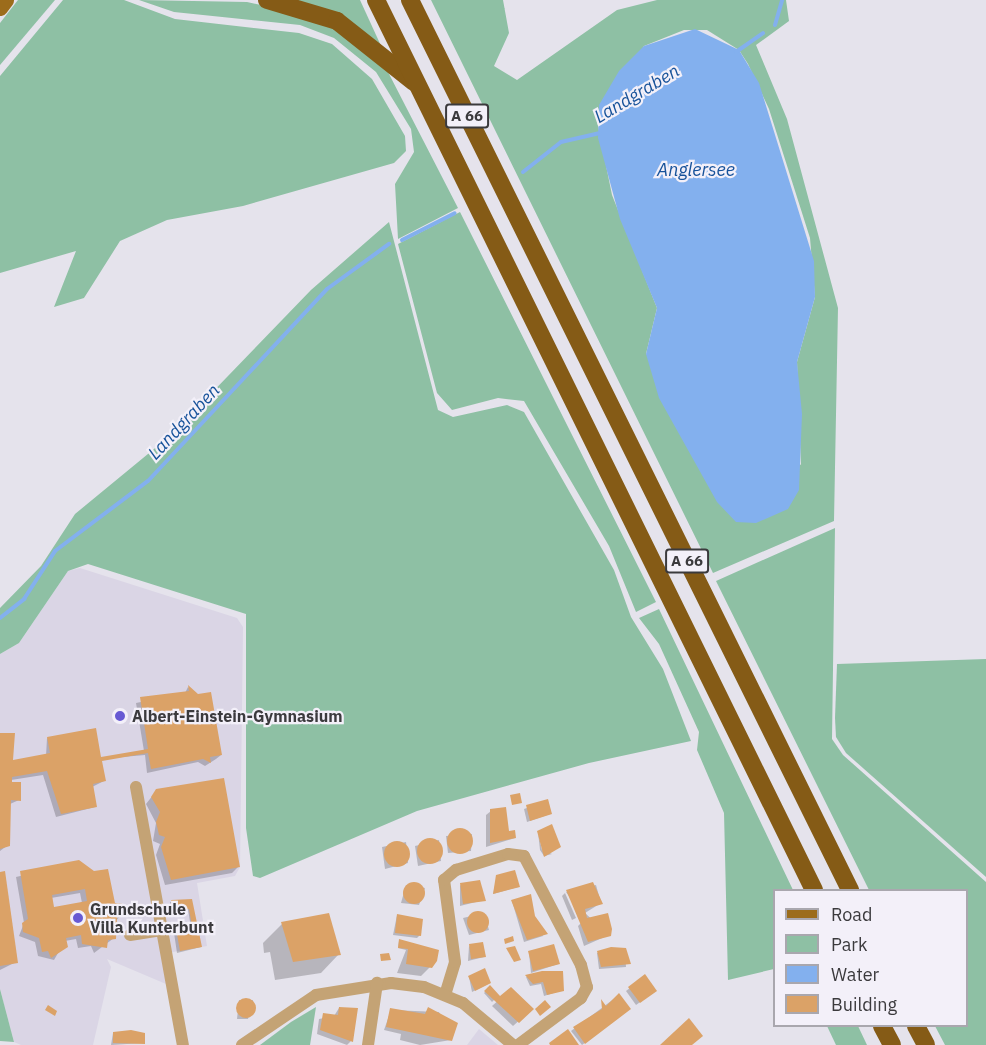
<!DOCTYPE html>
<html>
<head>
<meta charset="utf-8">
<style>
	body { margin:0 }
	#map { position:relative; width:986px; height:1045px; overflow:hidden; background:#e5e3ec; font-family:"IBM Plex Sans",sans-serif }
	div>[style] { position:absolute }
	.built>* { inset:0; background:#dad5e5 }
	.green>* { inset:0; background:#8ec0a4 }
	.water>* { inset:0; background:#83b0ee }
	.shadow>* { inset:0; background:#0003 }
	.stream>* { height:4px; margin:-2px; padding:0 2px; transform-origin:2px; border-radius:2px; background:#83b0ee }
	.building>* { inset:0; background:#dba267 }
	.round { border-radius:50% }
	.minor>* { height:12px; margin:-6px; padding:0 6px; transform-origin:6px; border-radius:6px; background:#c4a375 }
	.major>* { height:15px; margin:-7.5px; padding:0 7.5px; transform-origin:7.5px; border-radius:7.5px; background:#9c6c1b }
	.highway>* { height:18px; margin:-9px; padding:0 9px; transform-origin:9px; border-radius:9px; background:#855b16 }
	.dots>* { width:16px; height:16px; translate:-50% -50%; box-sizing:border-box; border:3px solid #f3f0f9; border-radius:50% }
	span { translate:-50% -50%; white-space:nowrap; text-align:center; line-height:1.15; -webkit-text-stroke:4.5px #f3f0f9; paint-order:stroke }
	.shield-label span { padding:2px 4px; background:#f3f0f9; border:2px solid; border-radius:4px; -webkit-text-stroke-width:0 }
	.shield-label { font-size:15px; color:#3b3a3d; font-weight:700 }
	.poi-label { font-size:16px; color:#3b3a3d; font-weight:700 }
	.left { translate:0 -50%; text-align:left }
	.water-label { font-size:18px; color:#17529a; font-style:italic }
	.legend { position:absolute; left:773px; top:889px; width:195px; height:138px; box-sizing:border-box; background:#f3f0f9; border:2px solid #a9a7ae; margin:0; padding:8px 10px; list-style:none; font-size:18px; color:#3b3a3d }
	.legend li { display:flex; align-items:center; gap:12px; height:30px }
	.legend b { width:30px; border:2px solid #a9a7ae }
</style>
</head>
<body>
<div id="map">
	<div class="built">
		<i style="clip-path:polygon(80px 568px,237px 618px,243px 627px,240px 867px,235px 876px,197px 883px,207px 946px,162px 954px,166px 984px,107px 959px,111px 967px,93px 1045px,21px 1045px,14px 1042px,0 989px,0 654px,19px 643px,68px 571px)"></i>
		<i style="clip-path:polygon(479px 1029px,498px 1045px,467px 1045px)"></i>
	</div>
	<div class="green">
		<i style="clip-path:polygon(18px 0,55px 0,0 65px,0 23px)"></i>
		<i style="clip-path:polygon(63px 0,124px 0,175px 19px,299px 33px,332px 44px,372px 79px,405px 136px,406px 151px,394px 163px,243px 206px,167px 220px,120px 241px,84px 298px,54px 307px,76px 251px,0 273px,0 76px)"></i>
		<i style="clip-path:polygon(139px 0,247px 2px,303px 14px,337px 28px,388px 72px,458px 208px,398px 239px,395px 184px,414px 152px,411px 129px,376px 72px,334px 38px,300px 25px,174px 12px)"></i>
		<i style="clip-path:polygon(292px 0,360px 0,382px 48px)"></i>
		<i style="clip-path:polygon(evenodd,431px 0,503px 0,509px 33px,494px 66px,517px 80px,617px 10px,657px 0,786px 0,789px 21px,756px 45px,787px 119px,838px 308px,834px 521px,713px 573px,431px 0,684px 30px,707px 30px,739px 50px,748px 64px,769px 109px,810px 238px,815px 297px,797px 362px,801px 465px,646px 354px,657px 308px,612px 195px,597px 121px,644px 46px,684px 30px)"></i>
		<i style="clip-path:polygon(460px 212px,656px 602px,636px 612px,609px 546px,524px 401px,498px 398px,452px 410px,437px 393px,398px 244px)"></i>
		<i style="clip-path:polygon(389px 222px,438px 410px,453px 417px,507px 405px,524px 412px,614px 570px,631px 617px,663px 669px,691px 741px,589px 763px,417px 811px,260px 878px,253px 876px,246px 828px,246px 614px,88px 564px,68px 571px,19px 643px,0 654px,0 608px,41px 566px,75px 514px,171px 435px,311px 290px)"></i>
		<i style="clip-path:polygon(835px 528px,832px 739px,843px 755px,986px 882px,986px 1045px,945px 1045px,935px 1026px,966px 1026px,966px 890px,869px 890px,716px 581px)"></i>
		<i style="clip-path:polygon(659px 609px,793px 890px,774px 890px,774px 969px,728px 980px,724px 813px,697px 750px,699px 732px,659px 644px,639px 618px)"></i>
		<i style="clip-path:polygon(986px 659px,986px 877px,846px 753px,836px 737px,835px 718px,837px 664px)"></i>
		<i style="clip-path:polygon(0 989px,14px 1042px,0 1041px)"></i>
		<i style="clip-path:polygon(316px 1007px,310px 1045px,260px 1045px,291px 1022px)"></i>
		<i style="clip-path:polygon(827px 1026px,858px 1026px,867px 1045px,836px 1045px)"></i>
	</div>
	<div class="water">
		<i style="clip-path:polygon(695px 29px,739px 50px,759px 83px,814px 261px,815px 297px,797px 362px,802px 414px,799px 490px,788px 509px,756px 523px,736px 522px,717px 502px,659px 398px,646px 354px,657px 308px,620px 219px,598px 138px,599px 105px,619px 71px,644px 46px)"></i>
	</div>
	<div class="shadow">
		<i style="clip-path:polygon(188px 687px,198px 696px,221px 755px,216px 759px,205px 766px,198px 762px,147px 773px,145px 755px,100px 759px,104px 781px,92px 787px,95px 807px,56px 817px,43px 775px,11px 780px,19px 800px,10px 804px,8px 845px,0 851px,0 735px,12px 762px,46px 756px,47px 738px,100px 759px,144px 751px,136px 703px,185px 693px)"></i>
		<i style="clip-path:polygon(157px 790px,238px 867px,232px 873px,165px 885px,156px 855px,160px 844px,153px 841px,156px 823px,146px 804px)"></i>
		<i style="clip-path:polygon(547px 801px,550px 814px,527px 822px,524px 809px)"></i>
		<i style="clip-path:polygon(491px 811px,515px 838px,486px 847px,486px 815px)"></i>
		<i style="clip-path:polygon(538px 832px,542px 850px,552px 854px,544px 856px,540px 850px)"></i>
		<i style="clip-path:polygon(472px 834px,471px 851px,448px 853px,446px 836px)"></i>
		<i style="clip-path:polygon(439px 840px,441px 861px,418px 866px,415px 846px)"></i>
		<i style="clip-path:polygon(406px 842px,408px 863px,385px 869px,382px 847px)"></i>
		<i style="clip-path:polygon(evenodd,79px 862px,123px 913px,112px 925px,114px 938px,94px 953px,91px 946px,78px 948px,76px 939px,65px 941px,54px 960px,38px 956px,35px 942px,19px 936px,24px 923px,16px 877px,79px 862px,80px 893px,82px 903px,53px 909px,51px 898px,80px 893px)"></i>
		<i style="clip-path:polygon(0 874px,16px 962px,0 970px)"></i>
		<i style="clip-path:polygon(497px 877px,518px 887px,493px 894px)"></i>
		<i style="clip-path:polygon(406px 885px,425px 888px,419px 905px,401px 903px)"></i>
		<i style="clip-path:polygon(460px 885px,484px 900px,460px 906px)"></i>
		<i style="clip-path:polygon(596px 885px,601px 903px,585px 913px,609px 935px,584px 946px,578px 926px,585px 919px,566px 892px)"></i>
		<i style="clip-path:polygon(565px 893px,576px 918px,572px 920px,562px 896px)"></i>
		<i style="clip-path:polygon(191px 900px,201px 947px,177px 953px,174px 933px,191px 928px,188px 909px,172px 912px,170px 902px)"></i>
		<i style="clip-path:polygon(512px 901px,534px 917px,543px 936px,524px 942px)"></i>
		<i style="clip-path:polygon(484px 913px,489px 930px,469px 935px,463px 918px)"></i>
		<i style="clip-path:polygon(397px 915px,420px 935px,417px 938px,393px 935px)"></i>
		<i style="clip-path:polygon(282px 924px,339px 954px,321px 973px,275px 980px,270px 952px,264px 953px,263px 943px)"></i>
		<i style="clip-path:polygon(399px 941px,430px 967px,421px 976px,397px 973px,406px 950px,398px 948px)"></i>
		<i style="clip-path:polygon(469px 946px,484px 957px,468px 961px)"></i>
		<i style="clip-path:polygon(625px 949px,626px 967px,599px 969px,597px 953px)"></i>
		<i style="clip-path:polygon(529px 953px,558px 964px,531px 973px)"></i>
		<i style="clip-path:polygon(645px 976px,653px 993px,636px 1005px,626px 991px)"></i>
		<i style="clip-path:polygon(469px 977px,490px 983px,472px 992px)"></i>
		<i style="clip-path:polygon(526px 977px,543px 977px,563px 990px,544px 996px,541px 984px,530px 986px)"></i>
		<i style="clip-path:polygon(490px 987px,498px 996px,492px 1002px,484px 993px)"></i>
		<i style="clip-path:polygon(511px 989px,532px 1009px,513px 1026px,492px 1006px)"></i>
		<i style="clip-path:polygon(619px 995px,627px 1011px,582px 1045px,571px 1031px)"></i>
		<i style="clip-path:polygon(239px 1000px,253px 1000px,248px 1019px,237px 1019px)"></i>
		<i style="clip-path:polygon(339px 1008px,351px 1041px,347px 1045px,317px 1034px,319px 1019px,334px 1016px)"></i>
		<i style="clip-path:polygon(391px 1010px,439px 1012px,451px 1040px,420px 1045px,400px 1040px,401px 1034px,384px 1030px)"></i>
		<i style="clip-path:polygon(113px 1033px,143px 1043px,111px 1045px)"></i>
	</div>
	<div class="stream">
		<i style="left:775px;top:25px;width:26px;rotate:-74deg"></i>
		<i style="left:736px;top:52px;width:33px;rotate:-35deg"></i>
		<i style="left:523px;top:172px;width:48px;rotate:-38.3deg"></i>
		<i style="left:561px;top:142px;width:40px;rotate:-13deg"></i>
		<i style="left:402px;top:240px;width:59px;rotate:-27deg"></i>
		<i style="left:0;top:618px;width:31px;rotate:-38deg"></i>
		<i style="left:24px;top:599px;width:57px;rotate:-57.1deg"></i>
		<i style="left:55px;top:551px;width:116px;rotate:-37deg"></i>
		<i style="left:148px;top:481px;width:262px;rotate:-47deg"></i>
		<i style="left:327px;top:289px;width:77px;rotate:-36deg"></i>
	</div>
	<div class="building">
		<i style="clip-path:polygon(188px 685px,198px 694px,211px 692px,222px 755px,210px 757px,211px 763px,203px 759px,151px 769px,148px 753px,102px 761px,106px 781px,93px 784px,97px 807px,61px 814px,47px 771px,12px 777px,12px 782px,21px 782px,21px 801px,11px 800px,10px 846px,0 849px,0 733px,15px 733px,13px 760px,50px 753px,47px 737px,96px 728px,101px 757px,148px 749px,140px 697px,189px 691px)"></i>
		<i style="clip-path:polygon(224px 778px,240px 867px,171px 880px,161px 847px,165px 837px,159px 835px,156px 822px,160px 812px,151px 797px,156px 789px)"></i>
		<i style="clip-path:polygon(520px 793px,522px 803px,512px 805px,510px 795px)"></i>
		<i style="clip-path:polygon(548px 799px,552px 814px,530px 821px,526px 805px)"></i>
		<i style="clip-path:polygon(506px 807px,509px 831px,515px 830px,516px 838px,490px 843px,490px 809px)"></i>
		<i style="clip-path:polygon(552px 824px,561px 847px,544px 857px,537px 831px)"></i>
		<i class="round" style="left:447px;top:828px;width:26px;height:26px"></i>
		<i class="round" style="left:417px;top:838px;width:26px;height:26px"></i>
		<i class="round" style="left:384px;top:841px;width:26px;height:26px"></i>
		<i style="clip-path:polygon(evenodd,79px 860px,94px 871px,108px 869px,115px 903px,123px 904px,124px 913px,117px 917px,116px 939px,108px 940px,107px 948px,82px 944px,81px 935px,66px 938px,68px 947px,51px 958px,48px 951px,42px 952px,39px 938px,23px 932px,22px 923px,28px 919px,20px 871px,79px 860px,85px 889px,87px 901px,54px 907px,52px 895px,85px 889px)"></i>
		<i style="clip-path:polygon(515px 870px,520px 887px,493px 894px,496px 875px)"></i>
		<i style="clip-path:polygon(5px 871px,18px 963px,0 966px,0 872px)"></i>
		<i style="clip-path:polygon(480px 880px,486px 901px,463px 904px,460px 883px)"></i>
		<i style="clip-path:polygon(593px 882px,603px 904px,585px 909px,587px 918px,608px 913px,612px 929px,611px 936px,588px 942px,566px 890px)"></i>
		<i class="round" style="left:403px;top:882px;width:22px;height:22px"></i>
		<i style="clip-path:polygon(531px 894px,535px 916px,548px 934px,527px 940px,511px 900px)"></i>
		<i style="clip-path:polygon(192px 899px,202px 947px,180px 951px,176px 929px,192px 926px,189px 909px,173px 912px,171px 900px)"></i>
		<i class="round" style="left:467px;top:911px;width:22px;height:22px"></i>
		<i style="clip-path:polygon(329px 913px,341px 955px,293px 962px,281px 922px)"></i>
		<i style="clip-path:polygon(397px 914px,423px 919px,421px 936px,395px 933px)"></i>
		<i style="clip-path:polygon(513px 936px,514px 941px,505px 944px,504px 939px)"></i>
		<i style="clip-path:polygon(399px 939px,439px 950px,437px 961px,432px 968px,406px 964px,408px 949px,398px 948px)"></i>
		<i style="clip-path:polygon(483px 942px,486px 957px,471px 959px,469px 944px)"></i>
		<i style="clip-path:polygon(554px 944px,560px 964px,533px 971px,528px 951px)"></i>
		<i style="clip-path:polygon(515px 946px,521px 960px,514px 962px,506px 948px)"></i>
		<i style="clip-path:polygon(611px 947px,626px 948px,631px 964px,601px 967px,597px 951px)"></i>
		<i style="clip-path:polygon(389px 953px,391px 960px,381px 961px,380px 954px)"></i>
		<i style="clip-path:polygon(485px 968px,491px 983px,475px 991px,468px 976px)"></i>
		<i style="clip-path:polygon(542px 971px,563px 971px,564px 991px,547px 995px,543px 982px,533px 984px,525px 975px)"></i>
		<i style="clip-path:polygon(645px 974px,657px 991px,640px 1003px,628px 987px)"></i>
		<i style="clip-path:polygon(490px 985px,500px 996px,511px 987px,534px 1009px,519px 1023px,484px 991px)"></i>
		<i style="clip-path:polygon(619px 993px,631px 1009px,585px 1044px,573px 1027px,602px 1009px,601px 999px,606px 1006px)"></i>
		<i class="round" style="left:236px;top:998px;width:20px;height:20px"></i>
		<i style="clip-path:polygon(545px 1000px,551px 1007px,540px 1016px,535px 1009px)"></i>
		<i style="clip-path:polygon(48px 1005px,57px 1011px,55px 1016px,45px 1010px)"></i>
		<i style="clip-path:polygon(339px 1007px,358px 1008px,353px 1042px,320px 1030px,323px 1013px,338px 1015px)"></i>
		<i style="clip-path:polygon(428px 1007px,458px 1023px,452px 1041px,386px 1027px,390px 1008px,425px 1014px)"></i>
		<i style="clip-path:polygon(689px 1018px,703px 1036px,692px 1045px,660px 1045px)"></i>
		<i style="clip-path:polygon(568px 1029px,579px 1045px,550px 1045px,549px 1043px)"></i>
		<i style="clip-path:polygon(131px 1030px,145px 1033px,145px 1044px,113px 1043px,113px 1032px)"></i>
	</div>
	<div class="minor">
		<i style="left:136px;top:787px;width:262px;rotate:79.7deg"></i>
		<i style="left:130px;top:935px;width:32px;rotate:-9deg"></i>
		<i style="left:445px;top:995px;width:34px;rotate:-73deg"></i>
		<i style="left:455px;top:962px;width:83px;rotate:-97.6deg"></i>
		<i style="left:444px;top:880px;width:16px;rotate:-40deg"></i>
		<i style="left:456px;top:870px;width:54px;rotate:-17.1deg"></i>
		<i style="left:508px;top:854px;width:16px;rotate:7deg"></i>
		<i style="left:524px;top:856px;width:123px;rotate:62.4deg"></i>
		<i style="left:581px;top:965px;width:23px;rotate:75deg"></i>
		<i style="left:587px;top:987px;width:13px;rotate:119deg"></i>
		<i style="left:581px;top:998px;width:79px;rotate:143.3deg"></i>
		<i style="left:242px;top:1045px;width:89px;rotate:-34deg"></i>
		<i style="left:316px;top:995px;width:76px;rotate:-9.1deg"></i>
		<i style="left:391px;top:983px;width:33px;rotate:7deg"></i>
		<i style="left:424px;top:987px;width:42px;rotate:22.3deg"></i>
		<i style="left:463px;top:1003px;width:65px;rotate:40deg"></i>
		<i style="left:368px;top:1045px;width:63px;rotate:-81.7deg"></i>
	</div>
	<div class="major">
		<i style="left:0;top:8px;width:10px;rotate:-53deg"></i>
	</div>
	<div class="highway">
		<i style="left:267px;top:0;width:73px;rotate:16.7deg"></i>
		<i style="left:337px;top:21px;width:98px;rotate:38.4deg"></i>
		<i style="left:376px;top:0;width:992px;rotate:63.8deg"></i>
		<i style="left:410px;top:0;width:993px;rotate:63.69deg"></i>
		<i style="left:882px;top:1026px;width:21px;rotate:62deg"></i>
		<i style="left:916px;top:1026px;width:21px;rotate:62deg"></i>
	</div>
	<div class="dots">
		<i style="left:120px;top:716px;background:#685ad3"></i>
		<i style="left:78px;top:918px;background:#685ad3"></i>
	</div>
	<div class="shield-label">
		<span style="left:467px;top:116px">A 66</span>
		<span style="left:687px;top:561px">A 66</span>
	</div>
	<div class="poi-label">
		<span class="left" style="left:132px;top:716px">Albert-Einstein-Gymnasium</span>
		<span class="left" style="left:90px;top:918px">Grundschule<br>Villa Kunterbunt</span>
	</div>
	<div class="water-label">
		<span style="left:637px;top:94px;rotate:-31deg">Landgraben</span>
		<span style="left:696px;top:170px">Anglersee</span>
		<span style="left:184px;top:422px;rotate:-47deg">Landgraben</span>
	</div>
	<ul class="legend">
	<li><b style="height:8px;background:#9c6c1b"></b>Road</li>
	<li><b style="height:16px;background:#8ec0a4"></b>Park</li>
	<li><b style="height:16px;background:#83b0ee"></b>Water</li>
	<li><b style="height:16px;background:#dba267"></b>Building</li>
	</ul>
</div>
</body>
</html>
